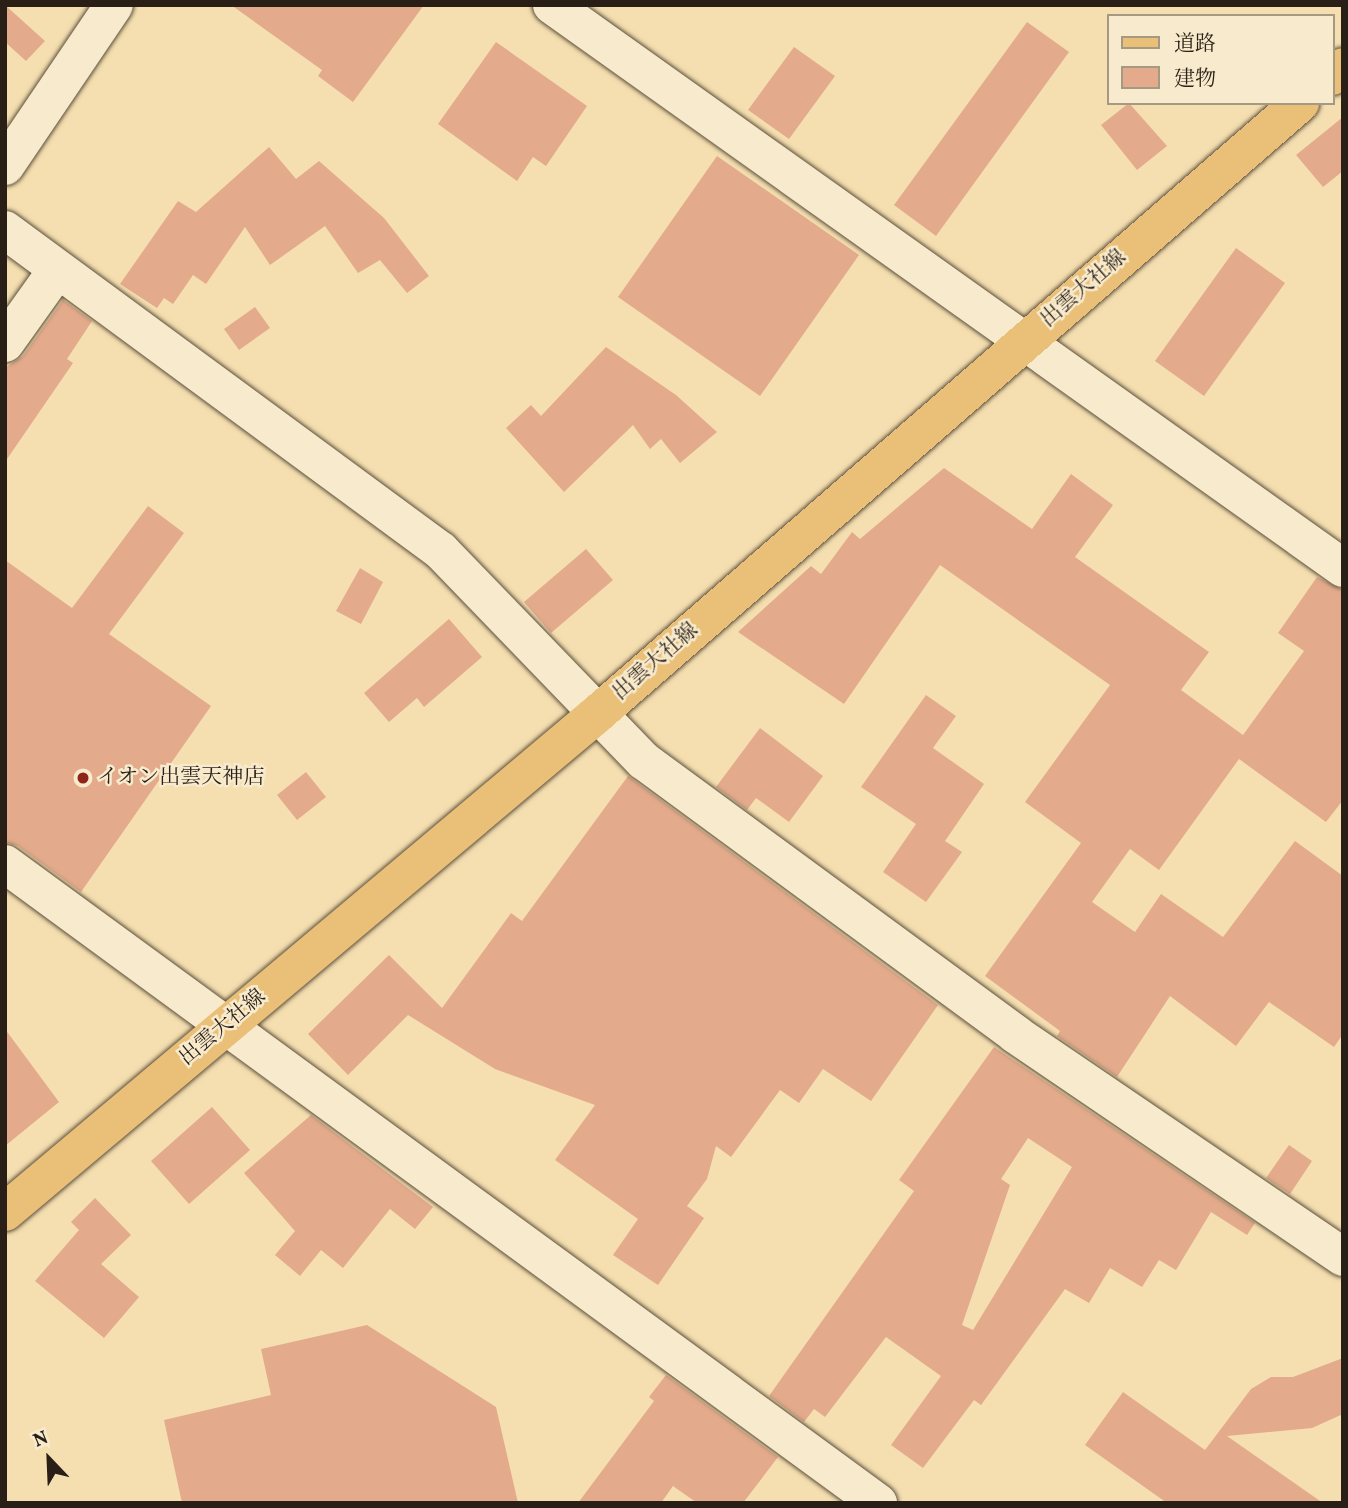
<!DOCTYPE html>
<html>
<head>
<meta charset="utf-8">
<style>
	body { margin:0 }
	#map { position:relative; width:1348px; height:1508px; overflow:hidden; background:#f5dfb0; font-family:Vollkorn,"Noto Serif JP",serif }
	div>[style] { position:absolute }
	.building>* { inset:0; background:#e3ab8c }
	.roads { filter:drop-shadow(0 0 2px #5c4f3c) drop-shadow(0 0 2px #5c4f3c) }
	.minor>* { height:38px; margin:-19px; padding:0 19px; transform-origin:19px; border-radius:19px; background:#f8eacc }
	.major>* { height:38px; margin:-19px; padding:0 19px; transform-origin:19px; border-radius:19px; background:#eac078 }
	.dots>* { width:19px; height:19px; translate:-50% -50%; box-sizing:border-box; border:4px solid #f8eacc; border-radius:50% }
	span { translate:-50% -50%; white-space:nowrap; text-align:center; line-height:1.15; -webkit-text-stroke:5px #f8eacc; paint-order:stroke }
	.street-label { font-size:21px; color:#291f16 }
	.poi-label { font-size:21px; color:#291f16 }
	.left { translate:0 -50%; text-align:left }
	.frame { position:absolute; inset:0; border:7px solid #291f16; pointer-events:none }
	.legend { position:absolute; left:1107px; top:14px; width:228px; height:91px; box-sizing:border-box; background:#f8eacc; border:2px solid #a59983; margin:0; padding:9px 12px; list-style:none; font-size:21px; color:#291f16 }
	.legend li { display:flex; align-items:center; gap:14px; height:35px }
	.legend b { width:35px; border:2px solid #a59983 }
	.north { position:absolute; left:14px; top:1424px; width:70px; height:70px; -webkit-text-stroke:5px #f8eacc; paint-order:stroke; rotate:337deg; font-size:19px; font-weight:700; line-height:28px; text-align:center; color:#291f16 }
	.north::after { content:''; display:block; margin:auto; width:24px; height:32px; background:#291f16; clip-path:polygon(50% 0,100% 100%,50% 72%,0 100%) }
</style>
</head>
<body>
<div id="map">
	<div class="building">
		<i style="clip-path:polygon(5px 5px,45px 41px,26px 61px,5px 42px)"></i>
		<i style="clip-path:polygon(231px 5px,424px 5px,353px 102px,318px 76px,322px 70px)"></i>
		<i style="clip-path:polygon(1027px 22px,1069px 52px,936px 236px,894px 205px)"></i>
		<i style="clip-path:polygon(496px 42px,587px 106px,546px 166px,533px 157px,517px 181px,438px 124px)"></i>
		<i style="clip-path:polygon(794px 47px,835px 76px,789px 139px,748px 110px)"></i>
		<i style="clip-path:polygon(1129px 103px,1167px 146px,1137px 170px,1101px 125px)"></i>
		<i style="clip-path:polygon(1343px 117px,1343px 171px,1323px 187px,1296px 155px)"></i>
		<i style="clip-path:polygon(269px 147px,296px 179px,319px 161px,384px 218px,429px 276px,407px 293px,380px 260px,358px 273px,325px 226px,270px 265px,245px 227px,206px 284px,193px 275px,173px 304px,164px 298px,157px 308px,120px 284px,178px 201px,196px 212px)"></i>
		<i style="clip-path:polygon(717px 156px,859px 255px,760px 396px,618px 297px)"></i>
		<i style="clip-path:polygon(1236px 248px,1285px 283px,1204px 396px,1155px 361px)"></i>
		<i style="clip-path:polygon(63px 300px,92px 321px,67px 359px,73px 363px,5px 462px,5px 368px,23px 356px)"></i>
		<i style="clip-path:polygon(255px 307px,270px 328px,239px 350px,224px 329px)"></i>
		<i style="clip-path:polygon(606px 347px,676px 395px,717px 432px,680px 463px,661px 439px,650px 449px,633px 425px,564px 492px,506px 428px,531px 405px,541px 416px)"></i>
		<i style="clip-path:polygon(944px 468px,1032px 529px,1071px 474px,1113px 505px,1075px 557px,1209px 652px,1181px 690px,1243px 735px,1304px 651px,1278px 633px,1317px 577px,1343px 590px,1343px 800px,1326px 822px,1239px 759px,1159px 870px,1130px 849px,1092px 902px,1135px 932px,1161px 894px,1223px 937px,1295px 841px,1343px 876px,1343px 1034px,1334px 1047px,1269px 1002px,1236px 1046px,1170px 996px,1117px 1077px,1057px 1036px,1060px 1031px,985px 976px,1081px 843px,1025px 802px,1110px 685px,940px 565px,844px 704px,738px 632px,811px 566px,821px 574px,852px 532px,860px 539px)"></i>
		<i style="clip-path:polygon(148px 506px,184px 533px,109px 634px,211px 706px,81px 892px,18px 846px,5px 842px,5px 560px,72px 608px)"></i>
		<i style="clip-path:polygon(586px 549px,613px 580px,551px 633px,524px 602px)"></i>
		<i style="clip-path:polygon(360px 568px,383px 582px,361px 624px,336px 611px)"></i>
		<i style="clip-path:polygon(449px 619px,482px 657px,424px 707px,417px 698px,389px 722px,364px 693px)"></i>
		<i style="clip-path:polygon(926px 695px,956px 716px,933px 748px,984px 784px,945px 841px,962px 852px,926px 902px,883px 872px,916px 824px,861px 787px)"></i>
		<i style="clip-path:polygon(760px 728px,823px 776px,789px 822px,756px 798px,747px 810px,716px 787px)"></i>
		<i style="clip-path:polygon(306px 772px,326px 797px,297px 820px,277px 795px)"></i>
		<i style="clip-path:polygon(628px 776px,938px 1005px,871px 1101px,823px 1069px,799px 1103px,780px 1090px,731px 1157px,716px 1146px,707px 1179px,687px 1206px,704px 1218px,658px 1285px,613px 1255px,638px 1219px,555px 1160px,595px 1105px,495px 1069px,408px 1015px,348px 1075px,308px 1034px,389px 955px,442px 1008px,511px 913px,522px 921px)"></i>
		<i style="clip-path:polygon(5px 1029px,59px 1102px,5px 1146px)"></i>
		<i style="clip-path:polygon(evenodd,994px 1047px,1255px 1223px,1247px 1235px,1211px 1212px,1176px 1270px,1159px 1260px,1142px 1287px,1110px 1268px,1089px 1303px,1065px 1289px,981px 1405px,974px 1400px,923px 1468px,891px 1445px,941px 1376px,886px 1337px,825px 1417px,814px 1409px,804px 1422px,769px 1396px,914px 1191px,899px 1180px,994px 1047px,1028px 1138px,1072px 1167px,973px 1330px,962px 1325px,1010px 1185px,1001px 1179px,1028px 1138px)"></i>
		<i style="clip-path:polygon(212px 1107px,250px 1150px,189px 1204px,151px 1161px)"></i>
		<i style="clip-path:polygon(311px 1115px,433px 1207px,415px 1229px,390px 1209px,343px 1268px,321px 1250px,300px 1276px,275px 1255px,295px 1231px,244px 1173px)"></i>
		<i style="clip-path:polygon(1289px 1145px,1312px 1161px,1290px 1194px,1266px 1178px)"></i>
		<i style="clip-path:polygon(95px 1198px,131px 1235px,101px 1264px,139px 1297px,104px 1338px,35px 1281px,79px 1230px,71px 1222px)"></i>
		<i style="clip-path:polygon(367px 1325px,496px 1407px,518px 1503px,182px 1503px,164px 1420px,271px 1395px,261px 1349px)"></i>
		<i style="clip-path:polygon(1343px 1358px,1343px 1414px,1312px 1428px,1227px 1436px,1323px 1503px,1167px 1503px,1085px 1445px,1123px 1392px,1205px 1450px,1251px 1389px,1271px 1377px,1293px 1377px)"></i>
		<i style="clip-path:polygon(666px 1375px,778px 1457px,743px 1503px,697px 1503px,673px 1486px,661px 1503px,578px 1503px,654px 1401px,649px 1397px)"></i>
	</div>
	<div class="roads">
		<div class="minor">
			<i style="left:552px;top:5px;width:971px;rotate:35.44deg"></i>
			<i style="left:5px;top:166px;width:194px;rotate:-55.9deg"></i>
			<i style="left:5px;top:230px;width:541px;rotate:36.36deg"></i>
			<i style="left:441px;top:551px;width:292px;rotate:46deg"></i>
			<i style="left:644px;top:761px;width:461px;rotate:36.3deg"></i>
			<i style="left:1015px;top:1034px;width:397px;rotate:34.2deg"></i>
			<i style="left:5px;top:343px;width:90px;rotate:-54.5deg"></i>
			<i style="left:5px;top:864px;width:1082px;rotate:36.2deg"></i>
		</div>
		<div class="major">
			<i style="left:1332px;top:76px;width:14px;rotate:-39deg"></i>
			<i style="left:5px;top:1212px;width:772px;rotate:-40.06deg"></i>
			<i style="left:596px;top:715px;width:933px;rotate:-41deg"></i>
		</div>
	</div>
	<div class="dots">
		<i style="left:83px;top:778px;background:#8f2418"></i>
	</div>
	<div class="street-label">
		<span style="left:1084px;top:289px;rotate:-41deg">出雲大社線</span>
		<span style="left:656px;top:662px;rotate:-41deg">出雲大社線</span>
		<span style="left:223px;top:1028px;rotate:-40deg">出雲大社線</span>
	</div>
	<div class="poi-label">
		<span class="left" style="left:97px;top:778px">イオン出雲天神店</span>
	</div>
	<div class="frame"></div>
	<ul class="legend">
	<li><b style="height:9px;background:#eac078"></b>道路</li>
	<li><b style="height:19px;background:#e3ab8c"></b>建物</li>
	</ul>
	<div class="north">N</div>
</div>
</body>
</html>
